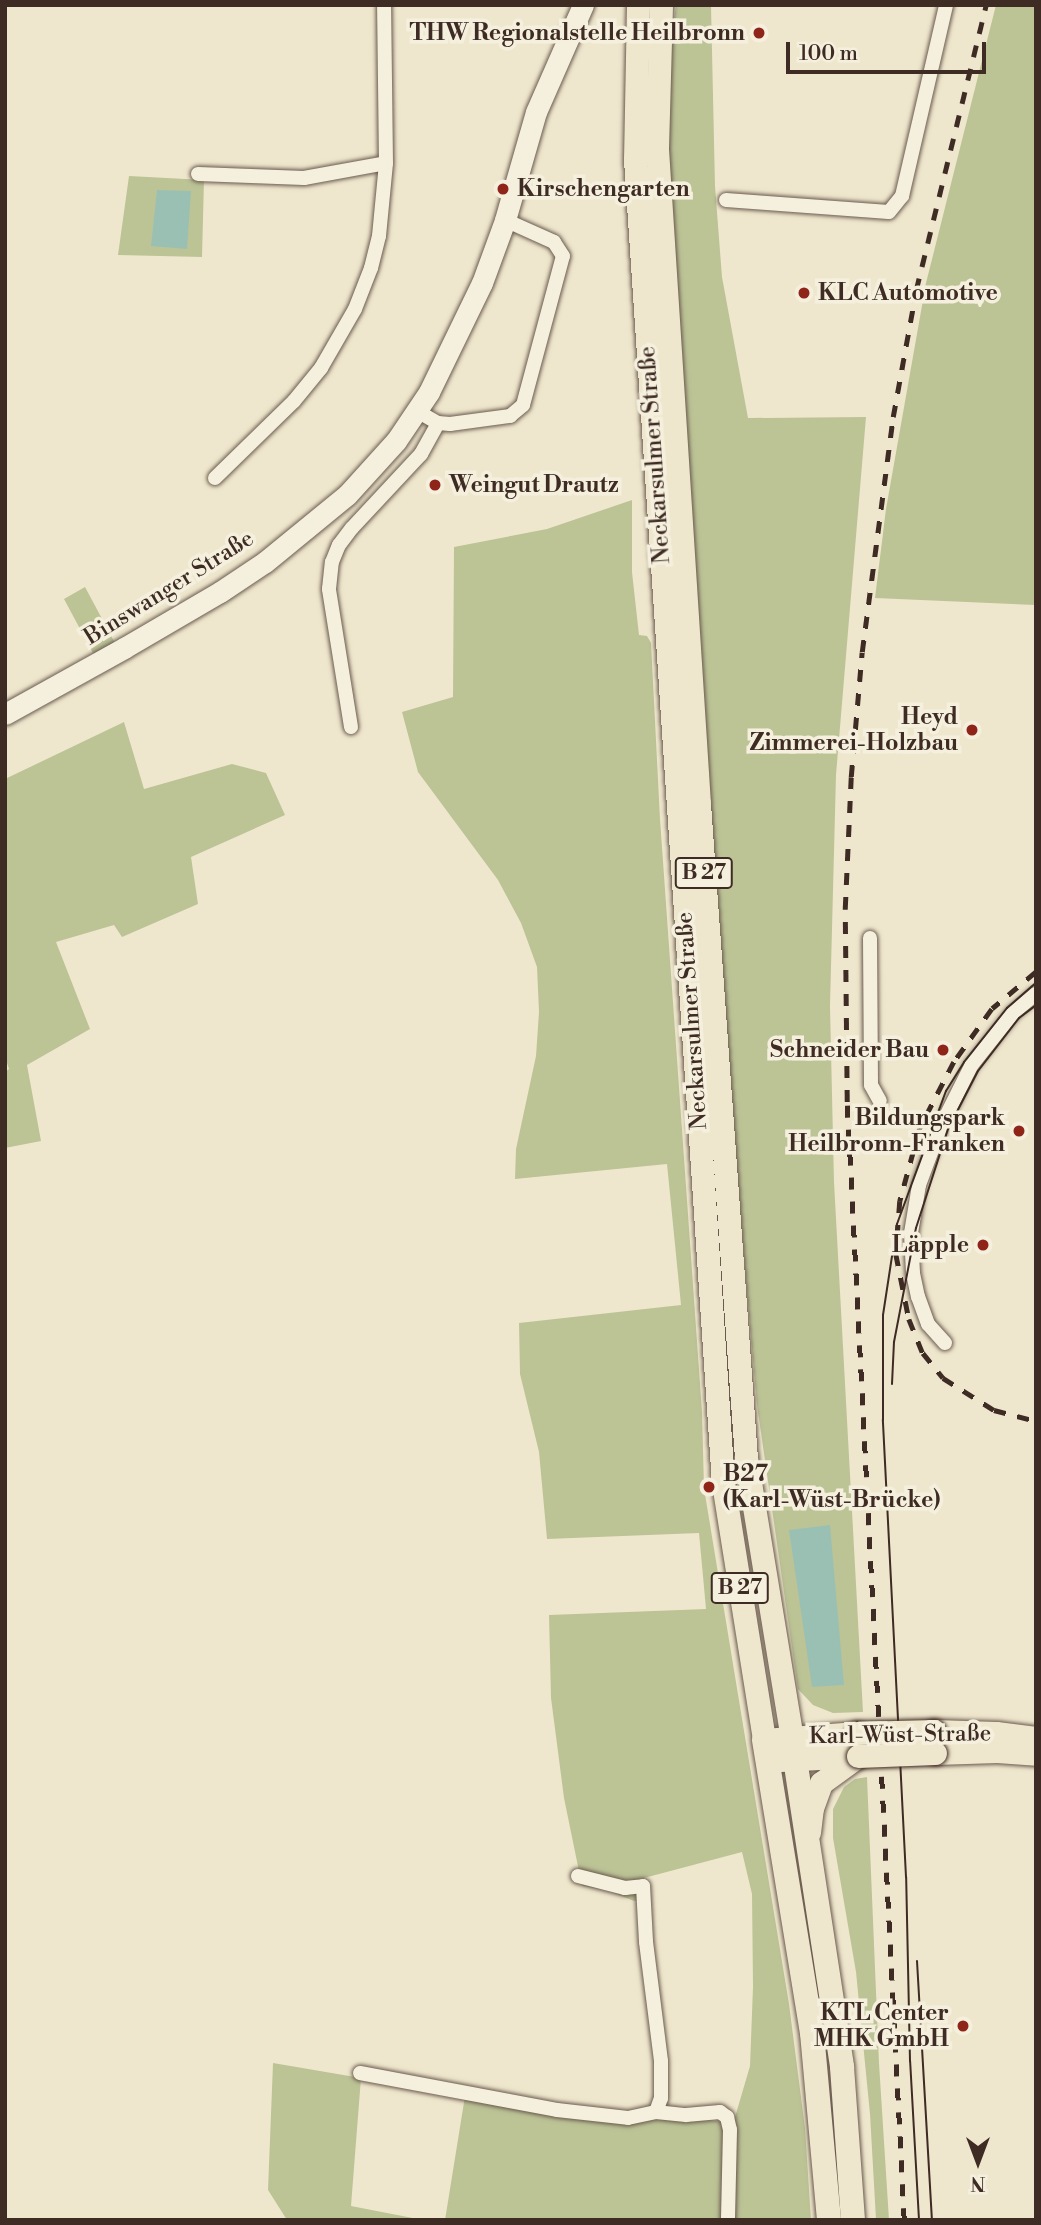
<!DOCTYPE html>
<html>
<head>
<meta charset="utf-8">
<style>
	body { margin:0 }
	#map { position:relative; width:1041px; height:2225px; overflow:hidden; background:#efe7cd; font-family:"Libre Bodoni",serif }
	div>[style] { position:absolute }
	.green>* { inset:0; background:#bcc496 }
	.water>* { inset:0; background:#9ac0b4 }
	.roads { filter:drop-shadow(0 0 2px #6a5a4e) drop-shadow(0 0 2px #6a5a4e) }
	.minor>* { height:14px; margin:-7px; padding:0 7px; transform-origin:7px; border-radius:7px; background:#f5efde }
	.secondary>* { height:21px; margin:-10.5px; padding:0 10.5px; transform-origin:10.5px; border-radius:10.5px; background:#f5efde }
	.primary>* { height:23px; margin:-11.5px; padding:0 11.5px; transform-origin:11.5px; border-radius:11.5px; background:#efe7cd }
	.trunk>* { height:24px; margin:-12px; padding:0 12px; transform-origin:12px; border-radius:12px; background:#efe7cd }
	.tram>* { height:2px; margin:-1px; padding:0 1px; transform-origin:1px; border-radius:1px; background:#3e2b23 }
	.rail>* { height:4.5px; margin-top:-2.25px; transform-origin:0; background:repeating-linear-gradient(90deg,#3e2b23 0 12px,transparent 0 24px) }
	.bridges { filter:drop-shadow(0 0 2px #3e2b23) drop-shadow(0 0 2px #3e2b23) }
	.primary-bridge>* { height:23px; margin:-11.5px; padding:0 11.5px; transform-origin:11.5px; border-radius:11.5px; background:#efe7cd }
	.dots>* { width:19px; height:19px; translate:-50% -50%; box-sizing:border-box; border:4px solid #f5efde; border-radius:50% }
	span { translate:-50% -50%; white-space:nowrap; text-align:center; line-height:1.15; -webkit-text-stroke:7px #f5efde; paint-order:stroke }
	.shield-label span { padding:2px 5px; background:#f5efde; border:2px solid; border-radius:5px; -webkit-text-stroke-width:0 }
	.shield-label { font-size:21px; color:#3e2b23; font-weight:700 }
	.poi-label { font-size:23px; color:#3e2b23; font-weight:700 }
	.right { translate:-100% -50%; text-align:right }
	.left { translate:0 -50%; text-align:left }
	.street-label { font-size:23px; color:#3e2b23 }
	.frame { position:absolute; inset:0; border:7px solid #3e2b23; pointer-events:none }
	.north { position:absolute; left:943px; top:2127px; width:70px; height:70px; -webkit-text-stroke:5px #f5efde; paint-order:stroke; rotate:180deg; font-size:19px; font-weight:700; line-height:28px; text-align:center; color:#3e2b23 }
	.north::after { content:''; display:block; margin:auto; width:24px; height:32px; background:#3e2b23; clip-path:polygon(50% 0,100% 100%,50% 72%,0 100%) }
	.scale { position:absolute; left:786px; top:42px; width:200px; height:32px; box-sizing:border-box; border:4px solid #3e2b23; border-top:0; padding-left:9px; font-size:21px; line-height:24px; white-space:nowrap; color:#3e2b23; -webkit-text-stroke:5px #f5efde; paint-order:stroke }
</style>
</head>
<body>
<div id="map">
	<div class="green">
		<i style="clip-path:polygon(676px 5px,711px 5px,715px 186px,722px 277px,748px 418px,866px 417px,836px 775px,830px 1006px,834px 1182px,863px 1712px,833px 1713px,813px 1705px,798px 1689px,757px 1405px,727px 1065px,667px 127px,669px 61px)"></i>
		<i style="clip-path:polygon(996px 5px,1036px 5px,1036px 605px,875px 598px,886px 509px,926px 283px)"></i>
		<i style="clip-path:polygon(129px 176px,204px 180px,202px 257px,118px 255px)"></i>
		<i style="clip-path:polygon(632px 500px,632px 572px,639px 635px,647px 636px,651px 643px,660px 819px,702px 1412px,704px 1488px,789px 2004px,805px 2128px,811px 2220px,445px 2220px,465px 2096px,652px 2119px,698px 2118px,733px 2124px,750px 2066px,753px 1987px,752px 1894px,742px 1852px,644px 1878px,646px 1900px,634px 1901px,606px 1890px,582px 1886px,564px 1798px,551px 1698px,549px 1615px,706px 1609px,699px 1533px,547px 1539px,539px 1452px,520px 1374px,519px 1323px,681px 1305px,667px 1164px,515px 1179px,516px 1149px,536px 1056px,539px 1012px,537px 967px,521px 923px,498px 880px,418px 772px,402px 712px,453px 697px,454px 547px,547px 529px)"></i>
		<i style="clip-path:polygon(85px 587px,115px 643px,94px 655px,64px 599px)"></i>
		<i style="clip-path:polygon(124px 722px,144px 789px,232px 764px,266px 773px,285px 815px,191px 857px,198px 904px,122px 937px,114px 925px,56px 942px,90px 1029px,27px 1065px,41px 1141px,5px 1148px,5px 1072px,9px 1069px,5px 1057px,5px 779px)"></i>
		<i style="clip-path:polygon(867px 1777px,879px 2063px,889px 2220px,876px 2220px,870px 2114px,856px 1972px,833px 1838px,833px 1809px,844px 1787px,855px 1779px)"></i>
		<i style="clip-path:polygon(273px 2063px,361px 2078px,351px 2206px,423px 2220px,287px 2220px,268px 2190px)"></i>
	</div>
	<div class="water">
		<i style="clip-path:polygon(157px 190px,191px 191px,187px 249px,151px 246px)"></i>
		<i style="clip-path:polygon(830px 1525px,844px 1685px,812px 1687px,789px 1530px)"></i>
	</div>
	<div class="roads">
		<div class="minor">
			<i style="left:198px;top:174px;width:106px;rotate:2.2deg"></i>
			<i style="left:304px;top:178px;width:83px;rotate:-10.4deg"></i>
			<i style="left:726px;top:200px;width:163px;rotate:4.2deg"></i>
			<i style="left:889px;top:212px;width:21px;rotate:-51deg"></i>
			<i style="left:902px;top:196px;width:196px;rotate:-77deg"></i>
			<i style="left:417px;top:411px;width:24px;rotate:30deg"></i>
			<i style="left:438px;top:423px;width:12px;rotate:5deg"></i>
			<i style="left:450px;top:424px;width:61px;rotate:-7.6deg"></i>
			<i style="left:510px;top:416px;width:17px;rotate:-40deg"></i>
			<i style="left:523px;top:405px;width:154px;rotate:-75deg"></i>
			<i style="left:563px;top:256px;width:17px;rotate:-123deg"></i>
			<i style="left:554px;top:242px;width:54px;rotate:-155.8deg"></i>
			<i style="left:215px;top:478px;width:110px;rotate:-44.3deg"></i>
			<i style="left:294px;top:401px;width:43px;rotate:-50.7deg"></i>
			<i style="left:321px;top:368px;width:68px;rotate:-60deg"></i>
			<i style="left:355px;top:309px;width:44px;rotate:-68.7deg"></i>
			<i style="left:371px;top:268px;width:33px;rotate:-76deg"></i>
			<i style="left:379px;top:236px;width:73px;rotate:-84.5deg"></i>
			<i style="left:386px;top:163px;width:158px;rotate:-90.7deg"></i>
			<i style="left:351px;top:727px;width:140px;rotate:-99.1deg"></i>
			<i style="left:329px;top:589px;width:27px;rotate:-84deg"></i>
			<i style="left:332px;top:562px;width:18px;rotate:-68deg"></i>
			<i style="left:339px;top:545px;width:21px;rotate:-53deg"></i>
			<i style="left:352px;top:528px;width:101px;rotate:-47deg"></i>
			<i style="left:421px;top:454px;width:35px;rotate:-61deg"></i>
			<i style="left:870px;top:938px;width:147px;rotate:89.6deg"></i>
			<i style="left:871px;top:1085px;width:18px;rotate:61deg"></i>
			<i style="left:945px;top:1343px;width:25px;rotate:-132deg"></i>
			<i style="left:928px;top:1324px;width:29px;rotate:-110deg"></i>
			<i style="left:918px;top:1297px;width:25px;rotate:-102deg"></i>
			<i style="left:913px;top:1273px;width:40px;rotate:-92.9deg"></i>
			<i style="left:911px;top:1233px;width:49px;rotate:-80.5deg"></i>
			<i style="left:919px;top:1185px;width:63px;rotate:-69.6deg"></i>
			<i style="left:941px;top:1126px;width:67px;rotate:-63.4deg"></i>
			<i style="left:971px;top:1066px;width:68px;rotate:-51.6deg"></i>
			<i style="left:1013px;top:1013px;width:30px;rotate:-40deg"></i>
			<i style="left:578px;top:1876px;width:49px;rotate:14.3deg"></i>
			<i style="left:625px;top:1888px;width:18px;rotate:-6deg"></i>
			<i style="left:643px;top:1886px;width:56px;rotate:86.9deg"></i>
			<i style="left:646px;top:1942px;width:120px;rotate:82.8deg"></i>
			<i style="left:661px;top:2061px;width:37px;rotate:90deg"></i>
			<i style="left:661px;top:2098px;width:15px;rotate:110deg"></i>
			<i style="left:656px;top:2112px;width:30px;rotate:6deg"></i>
			<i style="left:686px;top:2115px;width:34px;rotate:-5deg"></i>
			<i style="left:720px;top:2112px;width:9px;rotate:36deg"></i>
			<i style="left:727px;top:2117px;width:13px;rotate:77deg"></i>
			<i style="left:730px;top:2130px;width:90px;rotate:91.3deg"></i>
			<i style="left:360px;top:2073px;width:200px;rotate:10.6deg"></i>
			<i style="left:557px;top:2110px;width:71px;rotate:6.4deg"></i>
			<i style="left:628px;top:2118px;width:29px;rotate:-12deg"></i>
		</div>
		<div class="secondary">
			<i style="left:5px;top:714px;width:136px;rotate:-29deg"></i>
			<i style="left:124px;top:648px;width:111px;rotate:-30.3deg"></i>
			<i style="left:220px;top:592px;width:54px;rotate:-33.7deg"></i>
			<i style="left:265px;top:562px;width:106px;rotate:-39.3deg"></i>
			<i style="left:347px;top:495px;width:73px;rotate:-47.8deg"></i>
			<i style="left:396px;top:441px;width:59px;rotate:-56deg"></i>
			<i style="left:429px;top:392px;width:121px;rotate:-64.1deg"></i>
			<i style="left:482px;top:283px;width:67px;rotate:-69.9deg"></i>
			<i style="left:505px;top:220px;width:112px;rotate:-74deg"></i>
			<i style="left:536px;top:112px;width:117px;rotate:-66.3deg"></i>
		</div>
		<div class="primary">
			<i style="left:638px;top:5px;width:154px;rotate:91.1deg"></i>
			<i style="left:635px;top:159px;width:1327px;rotate:86.2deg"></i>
			<i style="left:723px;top:1483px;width:260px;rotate:80.9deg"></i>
			<i style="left:764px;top:1740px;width:93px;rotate:-4.3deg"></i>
			<i style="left:661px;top:5px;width:144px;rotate:91.6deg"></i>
			<i style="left:657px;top:149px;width:656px;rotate:86.33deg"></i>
			<i style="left:699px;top:804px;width:656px;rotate:85.89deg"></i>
			<i style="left:746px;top:1458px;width:298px;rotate:80.7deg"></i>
			<i style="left:934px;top:1731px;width:62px;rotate:1.8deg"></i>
			<i style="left:996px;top:1733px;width:40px;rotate:7.1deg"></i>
			<i style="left:935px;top:1753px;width:62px;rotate:-1.8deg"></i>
			<i style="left:997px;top:1751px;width:39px;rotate:4deg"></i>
			<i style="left:780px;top:1760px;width:78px;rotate:-2.9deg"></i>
			<i style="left:809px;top:1832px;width:24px;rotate:-83deg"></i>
			<i style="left:812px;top:1808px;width:27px;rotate:-70deg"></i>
			<i style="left:821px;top:1783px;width:46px;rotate:-36.1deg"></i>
		</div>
		<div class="trunk">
			<i style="left:764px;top:1740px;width:297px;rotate:80.7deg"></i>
			<i style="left:812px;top:2033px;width:188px;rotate:84.8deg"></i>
			<i style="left:795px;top:1759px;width:312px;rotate:81.3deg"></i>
			<i style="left:842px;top:2067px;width:153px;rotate:85.9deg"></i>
		</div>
	</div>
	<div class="tram">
		<i style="left:892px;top:1384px;width:42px;rotate:-87.3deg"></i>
		<i style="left:894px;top:1342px;width:116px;rotate:-79.1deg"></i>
		<i style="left:916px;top:1228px;width:104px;rotate:-72.1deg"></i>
		<i style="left:948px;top:1129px;width:65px;rotate:-62.7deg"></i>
		<i style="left:978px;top:1071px;width:67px;rotate:-52.3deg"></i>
		<i style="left:1019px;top:1018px;width:21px;rotate:-37deg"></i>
		<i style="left:917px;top:1961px;width:259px;rotate:86.7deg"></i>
		<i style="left:919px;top:2220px;width:159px;rotate:-93.2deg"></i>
		<i style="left:910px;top:2061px;width:184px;rotate:-91.2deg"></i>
		<i style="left:906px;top:1877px;width:458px;rotate:-92.9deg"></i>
		<i style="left:883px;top:1420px;width:105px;rotate:-90deg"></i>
		<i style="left:883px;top:1315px;width:92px;rotate:-81.3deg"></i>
		<i style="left:897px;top:1224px;width:142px;rotate:-69.8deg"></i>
		<i style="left:946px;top:1091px;width:34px;rotate:-58deg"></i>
		<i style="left:964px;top:1062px;width:69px;rotate:-51.5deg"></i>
		<i style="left:1007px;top:1008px;width:38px;rotate:-41deg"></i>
	</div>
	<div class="rail">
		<i style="left:1036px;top:972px;width:57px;rotate:139.9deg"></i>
		<i style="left:992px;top:1009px;width:65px;rotate:125.6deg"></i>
		<i style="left:954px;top:1062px;width:74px;rotate:117.3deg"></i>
		<i style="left:920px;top:1128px;width:76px;rotate:105.3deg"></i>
		<i style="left:900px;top:1201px;width:53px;rotate:94.3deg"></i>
		<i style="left:896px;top:1254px;width:66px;rotate:78.7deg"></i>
		<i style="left:909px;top:1319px;width:37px;rotate:68deg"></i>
		<i style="left:923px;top:1353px;width:32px;rotate:51deg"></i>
		<i style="left:943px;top:1378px;width:60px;rotate:32.1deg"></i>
		<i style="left:994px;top:1410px;width:43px;rotate:14.7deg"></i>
		<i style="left:904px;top:2220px;width:1119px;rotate:-92.92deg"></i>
		<i style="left:847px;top:1102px;width:193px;rotate:-90.6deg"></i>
		<i style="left:845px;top:909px;width:132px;rotate:-87.4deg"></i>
		<i style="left:851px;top:777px;width:125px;rotate:-85deg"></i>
		<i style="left:862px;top:652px;width:237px;rotate:-82.5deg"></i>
		<i style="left:893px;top:417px;width:129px;rotate:-79.7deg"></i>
		<i style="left:916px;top:290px;width:293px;rotate:-76.2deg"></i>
	</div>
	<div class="bridges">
		<div class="primary-bridge">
			<i style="left:857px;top:1733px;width:77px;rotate:-1.5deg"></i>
			<i style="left:858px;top:1756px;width:77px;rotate:-2.2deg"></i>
		</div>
	</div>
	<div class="dots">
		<i style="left:759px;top:33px;background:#8f2418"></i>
		<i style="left:503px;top:189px;background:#8f2418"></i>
		<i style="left:804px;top:293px;background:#8f2418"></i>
		<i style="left:435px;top:485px;background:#8f2418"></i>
		<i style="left:972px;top:730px;background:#8f2418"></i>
		<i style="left:943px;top:1050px;background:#8f2418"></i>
		<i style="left:1019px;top:1131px;background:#8f2418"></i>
		<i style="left:983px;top:1245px;background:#8f2418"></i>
		<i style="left:709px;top:1487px;background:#8f2418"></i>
		<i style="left:963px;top:2026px;background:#8f2418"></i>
	</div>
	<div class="shield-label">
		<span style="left:704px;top:873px">B 27</span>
		<span style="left:740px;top:1588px">B 27</span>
	</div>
	<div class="poi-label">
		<span class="right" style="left:745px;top:33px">THW Regionalstelle Heilbronn</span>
		<span class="left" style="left:517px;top:189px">Kirschengarten</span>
		<span class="left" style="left:818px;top:293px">KLC Automotive</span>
		<span class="left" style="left:449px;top:485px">Weingut Drautz</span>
		<span class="right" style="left:958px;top:730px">Heyd<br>Zimmerei-Holzbau</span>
		<span class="right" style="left:929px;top:1050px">Schneider Bau</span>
		<span class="right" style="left:1005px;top:1131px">Bildungspark<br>Heilbronn-Franken</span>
		<span class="right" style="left:969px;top:1245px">Läpple</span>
		<span class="left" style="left:723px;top:1487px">B27<br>(Karl-Wüst-Brücke)</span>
		<span class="right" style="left:949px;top:2026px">KTL Center<br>MHK GmbH</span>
	</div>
	<div class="street-label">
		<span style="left:655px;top:455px;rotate:-94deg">Neckarsulmer Straße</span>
		<span style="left:169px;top:588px;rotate:-32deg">Binswanger Straße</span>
		<span style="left:692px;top:1021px;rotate:-94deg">Neckarsulmer Straße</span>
		<span style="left:900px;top:1735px;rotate:-1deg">Karl-Wüst-Straße</span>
	</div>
	<div class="frame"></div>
	<div class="north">N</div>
	<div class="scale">100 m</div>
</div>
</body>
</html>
